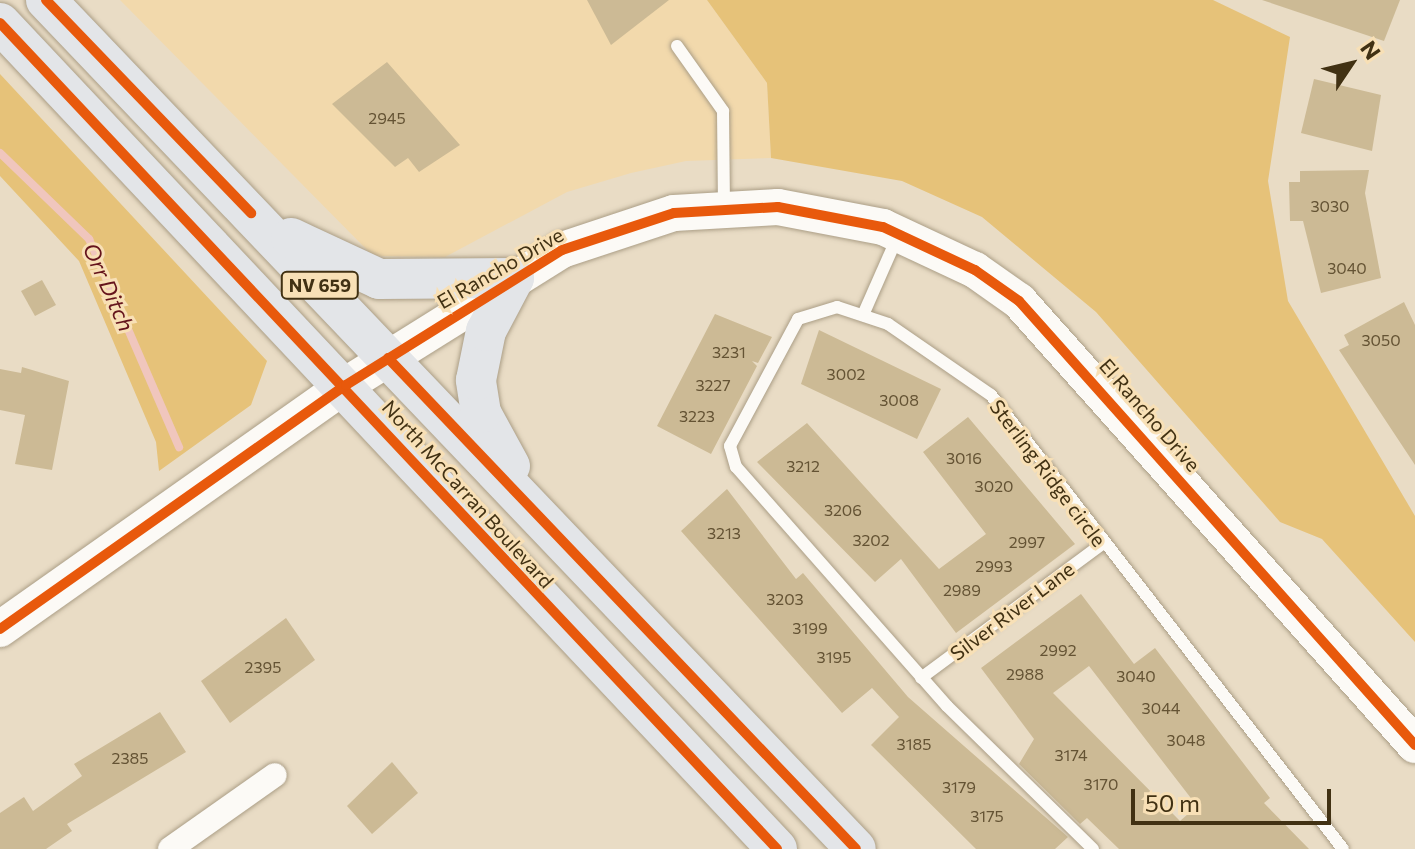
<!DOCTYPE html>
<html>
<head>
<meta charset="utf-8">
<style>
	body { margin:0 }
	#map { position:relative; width:1415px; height:849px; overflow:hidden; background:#e9dcc5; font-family:Commissioner,sans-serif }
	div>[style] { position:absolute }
	.built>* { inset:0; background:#f2d9ac }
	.green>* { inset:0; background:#e6c279 }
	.stream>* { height:8px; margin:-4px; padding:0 4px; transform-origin:4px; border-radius:4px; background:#f0c6bd }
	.building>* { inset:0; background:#ccba95 }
	.roads { filter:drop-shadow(0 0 2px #ab9e86) drop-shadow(0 0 2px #ab9e86) }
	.lane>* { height:12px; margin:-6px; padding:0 6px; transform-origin:6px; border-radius:6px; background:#fcfaf6 }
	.street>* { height:24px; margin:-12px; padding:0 12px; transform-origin:12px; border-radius:12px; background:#fcfaf6 }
	.secondary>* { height:36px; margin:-18px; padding:0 18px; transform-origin:18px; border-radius:18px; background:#fcfaf6 }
	.primary>* { height:40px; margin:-20px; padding:0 20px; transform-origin:20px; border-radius:20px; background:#e3e5e8 }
	.cycleway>* { height:10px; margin:-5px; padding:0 5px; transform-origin:5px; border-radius:5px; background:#e8590c }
	span { translate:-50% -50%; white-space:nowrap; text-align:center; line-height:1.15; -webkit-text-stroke:6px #f8e0b6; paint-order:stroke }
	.number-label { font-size:16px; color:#645334 }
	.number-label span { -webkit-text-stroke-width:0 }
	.shield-label span { padding:2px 6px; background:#f8e0b6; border:2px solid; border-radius:6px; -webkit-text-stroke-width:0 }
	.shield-label { font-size:18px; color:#413113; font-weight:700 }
	.street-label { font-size:20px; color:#413113 }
	.water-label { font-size:22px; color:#65141c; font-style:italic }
	.north { position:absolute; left:1311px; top:24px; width:80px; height:80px; -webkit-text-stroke:6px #f8e0b6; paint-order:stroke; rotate:55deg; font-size:22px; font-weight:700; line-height:32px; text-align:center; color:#413113 }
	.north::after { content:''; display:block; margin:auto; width:28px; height:36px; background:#413113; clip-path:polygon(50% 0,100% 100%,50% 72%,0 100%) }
	.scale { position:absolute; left:1131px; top:789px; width:200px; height:36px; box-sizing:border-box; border:4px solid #413113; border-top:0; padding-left:10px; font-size:24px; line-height:28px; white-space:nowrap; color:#413113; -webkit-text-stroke:6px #f8e0b6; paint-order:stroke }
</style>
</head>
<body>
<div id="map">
	<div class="built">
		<i style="clip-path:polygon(120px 0,707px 0,767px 83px,771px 158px,686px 161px,631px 173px,567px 192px,445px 257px,373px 256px)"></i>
	</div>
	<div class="green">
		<i style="clip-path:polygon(707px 0,1213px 0,1290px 37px,1268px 181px,1288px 301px,1415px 516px,1415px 642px,1322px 539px,1280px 522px,1096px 312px,982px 217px,902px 181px,771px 158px,767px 83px)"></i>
		<i style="clip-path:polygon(0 74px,267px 361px,251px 405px,159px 471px,156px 442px,79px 261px,0 176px)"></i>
	</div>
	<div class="stream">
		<i style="left:0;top:153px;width:124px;rotate:44deg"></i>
		<i style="left:89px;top:239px;width:227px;rotate:66.6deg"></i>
	</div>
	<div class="building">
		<i style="clip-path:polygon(587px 0,669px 0,611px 45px)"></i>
		<i style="clip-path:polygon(1262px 0,1400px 0,1384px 41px)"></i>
		<i style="clip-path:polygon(387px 62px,460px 145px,419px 172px,408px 158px,395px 167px,332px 104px)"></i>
		<i style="clip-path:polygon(1314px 79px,1381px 95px,1372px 151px,1301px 133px)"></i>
		<i style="clip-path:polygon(1369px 170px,1365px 193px,1381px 278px,1321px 293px,1303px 221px,1290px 221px,1289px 182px,1300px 182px,1300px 171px)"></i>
		<i style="clip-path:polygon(42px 280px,56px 305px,35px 316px,21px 291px)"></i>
		<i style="clip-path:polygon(1404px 302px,1415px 325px,1415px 465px,1339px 350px,1349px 345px,1344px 335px)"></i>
		<i style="clip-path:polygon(715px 314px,772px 337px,758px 363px,752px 361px,757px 366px,711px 454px,657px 426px)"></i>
		<i style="clip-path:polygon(819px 330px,941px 389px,917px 439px,801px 384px)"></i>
		<i style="clip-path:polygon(22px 367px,69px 381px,52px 470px,15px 464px,25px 415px,0 410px,0 369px,21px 373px)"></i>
		<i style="clip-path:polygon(968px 417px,1075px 544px,956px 633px,901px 559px,875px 582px,757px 462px,807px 423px,939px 569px,986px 534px,923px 452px)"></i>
		<i style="clip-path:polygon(727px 489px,796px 579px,803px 573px,908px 697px,1068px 837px,1055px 849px,976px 849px,871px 745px,899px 717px,872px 688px,842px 713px,681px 531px)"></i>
		<i style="clip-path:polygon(evenodd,1081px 594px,1134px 664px,1155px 648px,1270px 798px,1264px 803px,1309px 849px,1119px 849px,1087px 818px,1080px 824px,1019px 764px,1034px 739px,981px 668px,1081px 594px,1089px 666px,1197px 806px,1180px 821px,1053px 693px,1089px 666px)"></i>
		<i style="clip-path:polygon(286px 618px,315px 660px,230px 723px,201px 681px)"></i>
		<i style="clip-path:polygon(160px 712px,186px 752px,67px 824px,72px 831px,46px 849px,0 849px,0 813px,24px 797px,33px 811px,82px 776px,74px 764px)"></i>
		<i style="clip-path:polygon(392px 762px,418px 793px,372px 834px,347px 806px)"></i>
	</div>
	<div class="roads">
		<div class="lane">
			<i style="left:677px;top:46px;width:80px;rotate:54.7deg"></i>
			<i style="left:723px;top:111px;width:96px;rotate:89.4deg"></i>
			<i style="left:863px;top:315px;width:84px;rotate:-66.2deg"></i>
			<i style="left:921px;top:678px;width:225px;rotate:-36.5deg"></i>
			<i style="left:1093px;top:849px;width:204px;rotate:-135.6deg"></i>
			<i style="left:947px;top:706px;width:319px;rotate:-131.4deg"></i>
			<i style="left:736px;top:467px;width:22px;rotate:-106deg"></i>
			<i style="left:730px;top:446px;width:144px;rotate:-61.8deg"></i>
			<i style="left:798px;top:319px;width:41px;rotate:-17.1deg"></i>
			<i style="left:837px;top:307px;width:54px;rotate:18.4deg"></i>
			<i style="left:888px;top:324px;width:125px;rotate:34.6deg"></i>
			<i style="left:991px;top:395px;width:574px;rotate:52.21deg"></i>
		</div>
		<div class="street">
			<i style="left:170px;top:849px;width:128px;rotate:-35.2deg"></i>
		</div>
		<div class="secondary">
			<i style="left:0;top:629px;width:423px;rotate:-35.2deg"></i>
			<i style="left:346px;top:385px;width:255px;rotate:-32deg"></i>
			<i style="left:562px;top:250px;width:118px;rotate:-18.3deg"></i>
			<i style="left:674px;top:213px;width:104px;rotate:-3.3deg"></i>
			<i style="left:778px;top:207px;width:107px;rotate:10.8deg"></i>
			<i style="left:883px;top:227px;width:102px;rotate:25.1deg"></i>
			<i style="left:975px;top:270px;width:54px;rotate:35.2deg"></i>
			<i style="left:1019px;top:301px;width:595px;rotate:48.27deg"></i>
		</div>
		<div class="primary">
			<i style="left:46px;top:0;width:1173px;rotate:46.35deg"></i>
			<i style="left:0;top:23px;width:1134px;rotate:46.75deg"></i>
			<i style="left:291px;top:238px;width:97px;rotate:25deg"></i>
			<i style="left:379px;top:279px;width:135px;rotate:-0.4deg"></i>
			<i style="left:510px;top:466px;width:60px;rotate:-118.7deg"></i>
			<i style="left:481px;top:413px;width:33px;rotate:-99deg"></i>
			<i style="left:476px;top:380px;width:50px;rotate:-78.5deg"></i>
			<i style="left:486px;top:331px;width:60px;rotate:-62.2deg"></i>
		</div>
	</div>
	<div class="cycleway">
		<i style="left:46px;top:0;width:296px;rotate:46.1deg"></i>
		<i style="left:0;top:23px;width:1134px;rotate:46.75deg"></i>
		<i style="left:388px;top:358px;width:678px;rotate:46.37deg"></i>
		<i style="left:0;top:629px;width:423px;rotate:-35.2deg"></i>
		<i style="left:346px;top:385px;width:255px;rotate:-32deg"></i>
		<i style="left:562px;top:250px;width:118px;rotate:-18.3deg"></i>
		<i style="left:674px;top:213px;width:104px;rotate:-3.3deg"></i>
		<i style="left:778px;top:207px;width:107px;rotate:10.8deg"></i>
		<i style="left:883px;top:227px;width:102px;rotate:25.1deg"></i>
		<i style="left:975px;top:270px;width:54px;rotate:35.2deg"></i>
		<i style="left:1019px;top:301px;width:595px;rotate:48.27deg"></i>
	</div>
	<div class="number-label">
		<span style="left:387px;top:118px">2945</span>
		<span style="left:1330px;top:206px">3030</span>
		<span style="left:1347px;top:268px">3040</span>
		<span style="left:1381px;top:340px">3050</span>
		<span style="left:729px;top:352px">3231</span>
		<span style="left:846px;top:374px">3002</span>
		<span style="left:713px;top:385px">3227</span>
		<span style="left:899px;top:400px">3008</span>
		<span style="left:697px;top:416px">3223</span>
		<span style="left:964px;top:458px">3016</span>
		<span style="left:803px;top:466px">3212</span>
		<span style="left:994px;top:486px">3020</span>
		<span style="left:843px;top:510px">3206</span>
		<span style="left:724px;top:533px">3213</span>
		<span style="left:871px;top:540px">3202</span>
		<span style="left:1027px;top:542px">2997</span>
		<span style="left:994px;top:566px">2993</span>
		<span style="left:962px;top:590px">2989</span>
		<span style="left:785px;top:599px">3203</span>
		<span style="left:810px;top:628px">3199</span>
		<span style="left:1058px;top:650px">2992</span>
		<span style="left:834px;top:657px">3195</span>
		<span style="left:263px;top:667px">2395</span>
		<span style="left:1025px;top:674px">2988</span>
		<span style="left:1136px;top:676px">3040</span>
		<span style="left:1161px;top:708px">3044</span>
		<span style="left:1186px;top:740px">3048</span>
		<span style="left:914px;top:744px">3185</span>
		<span style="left:1071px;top:755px">3174</span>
		<span style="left:130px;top:758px">2385</span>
		<span style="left:1101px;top:784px">3170</span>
		<span style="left:959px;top:787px">3179</span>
		<span style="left:987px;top:816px">3175</span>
	</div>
	<div class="shield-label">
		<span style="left:320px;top:285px">NV 659</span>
	</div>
	<div class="street-label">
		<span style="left:500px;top:268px;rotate:-30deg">El Rancho Drive</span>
		<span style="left:1150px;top:415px;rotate:49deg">El Rancho Drive</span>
		<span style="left:1048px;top:473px;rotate:53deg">Sterling Ridge circle</span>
		<span style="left:468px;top:494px;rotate:48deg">North McCarran Boulevard</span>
		<span style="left:1012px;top:611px;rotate:-37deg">Silver River Lane</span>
	</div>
	<div class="water-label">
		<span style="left:109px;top:287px;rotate:66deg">Orr Ditch</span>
	</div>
	<div class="north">N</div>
	<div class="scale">50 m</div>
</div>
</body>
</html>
